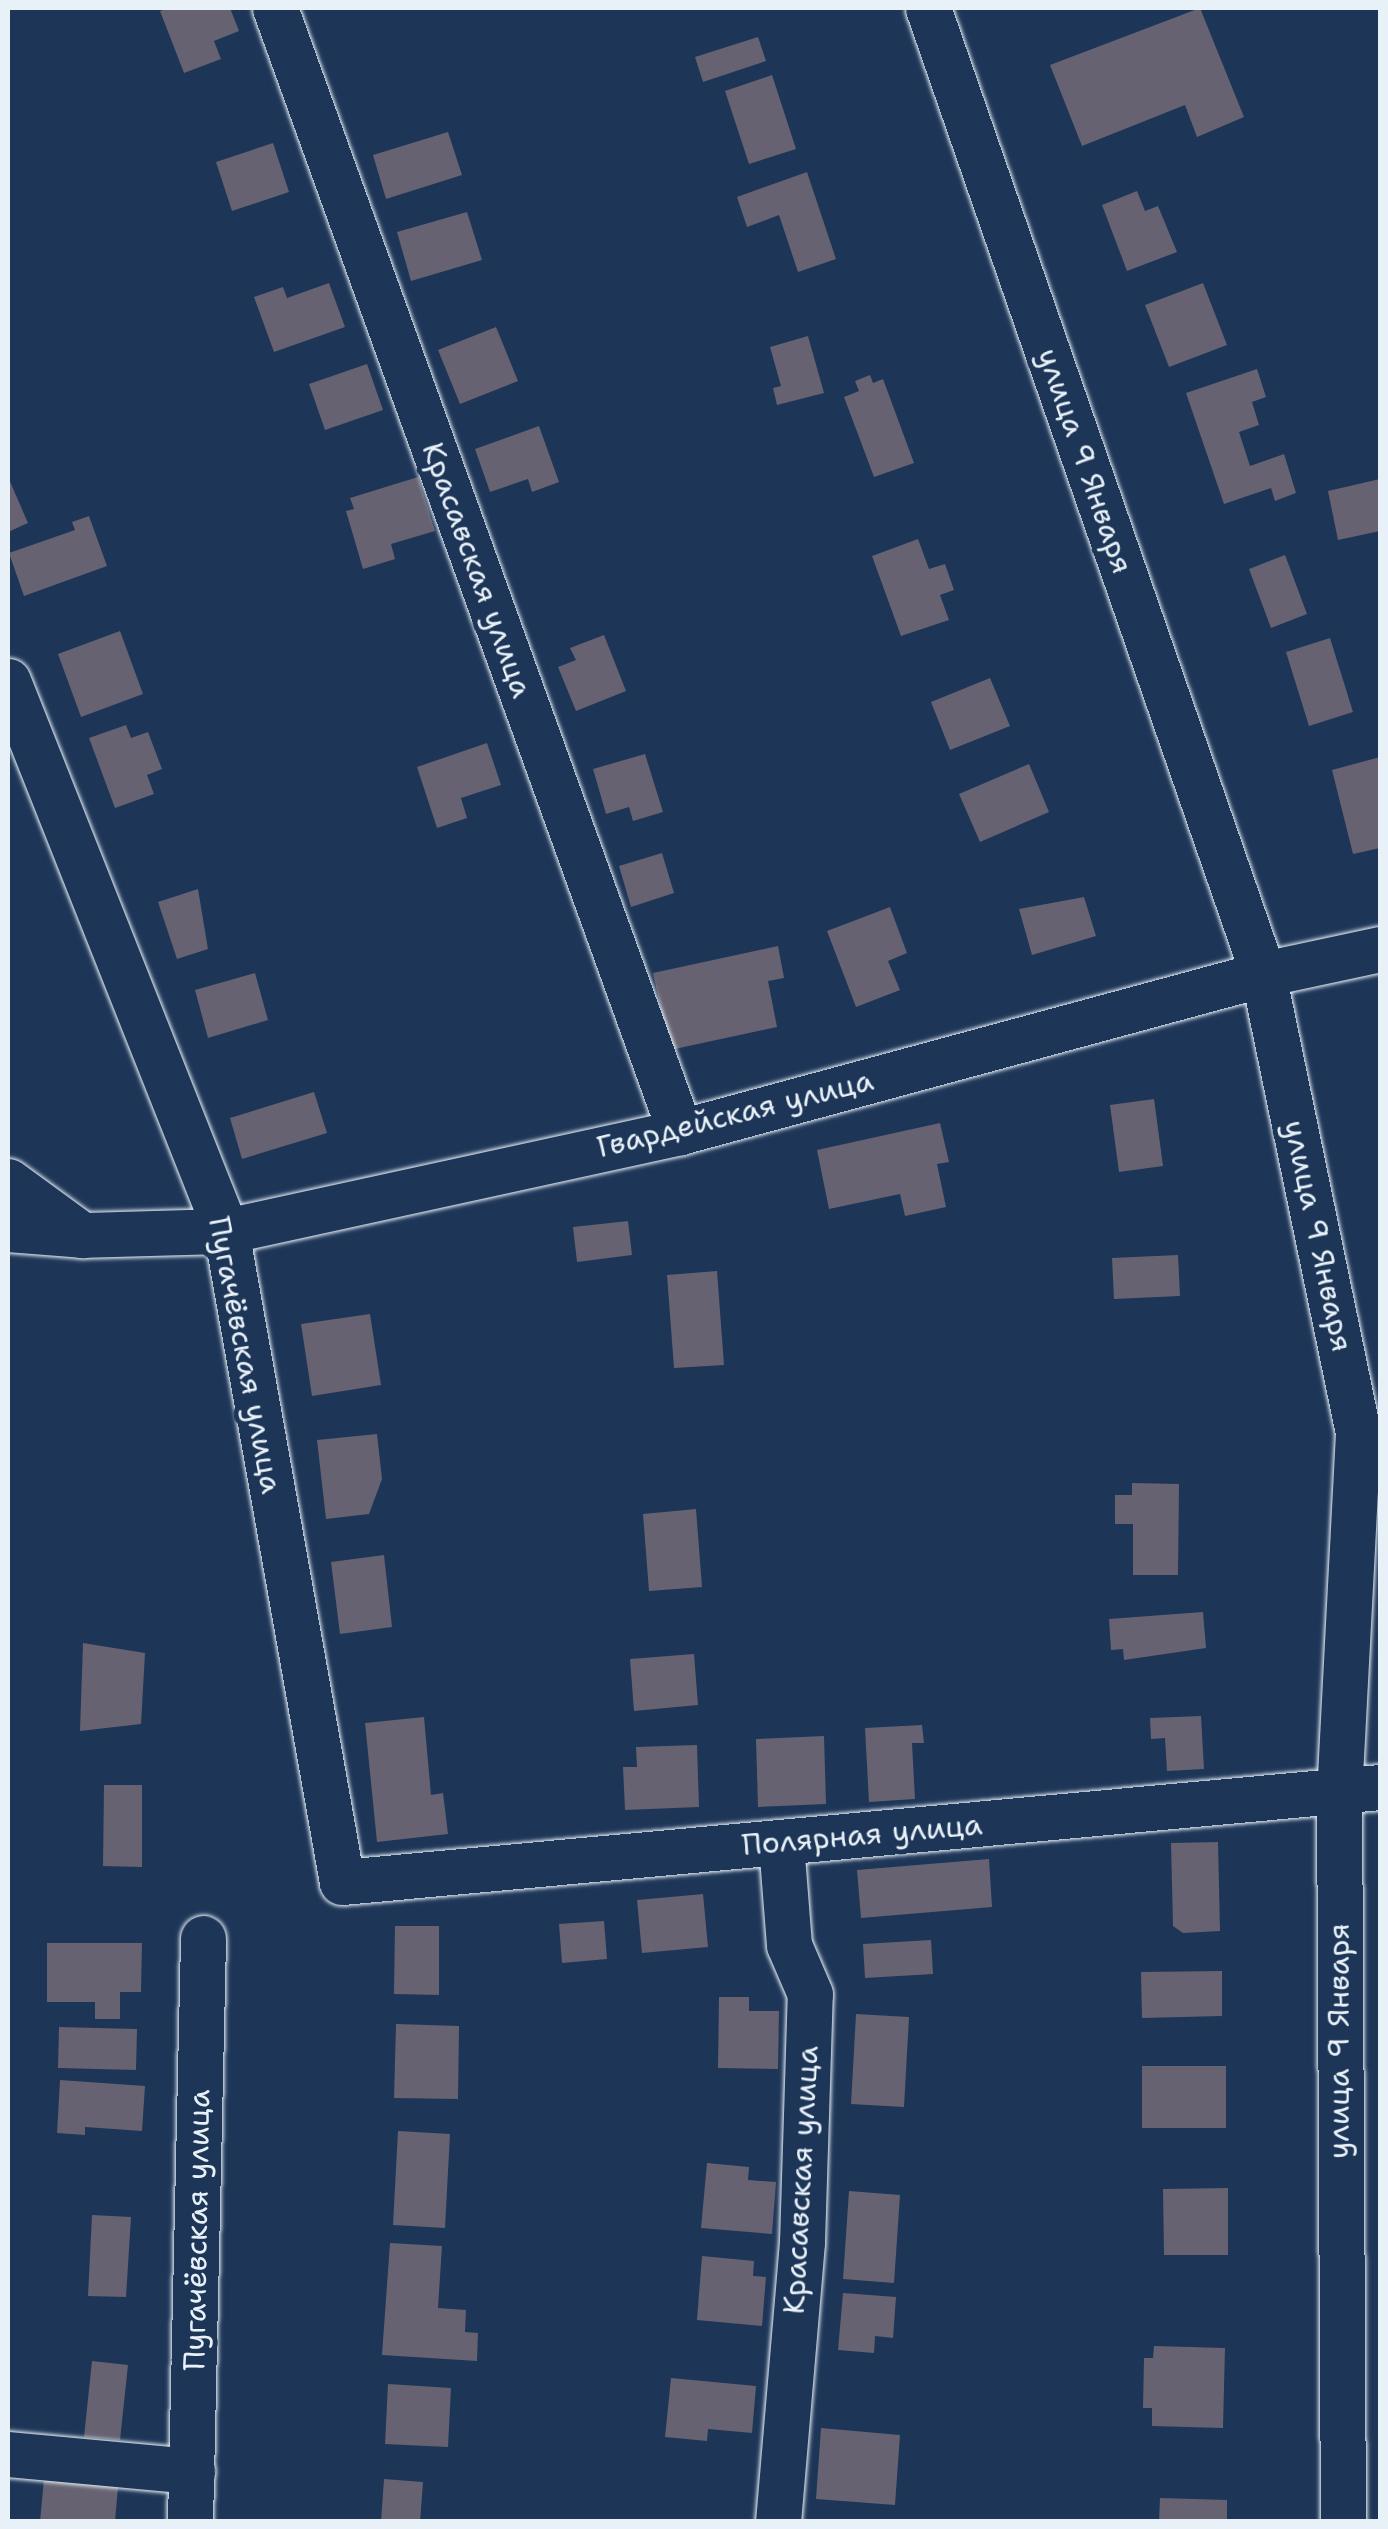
<!DOCTYPE html>
<html>
<head>
<meta charset="utf-8">
<style>
	body { margin:0 }
	#map { position:relative; width:1388px; height:2529px; overflow:hidden; background:#1d3557; font-family:"Shantell Sans",sans-serif }
	div>[style] { position:absolute }
	.building>* { inset:0; background:#666271 }
	.roads { filter:drop-shadow(0 0 2px #e8f1f8) drop-shadow(0 0 2px #e8f1f8) }
	.minor>* { height:45px; margin:-22.5px; padding:0 22.5px; transform-origin:22.5px; border-radius:22.5px; background:#1d3557 }
	span { translate:-50% -50%; white-space:nowrap; text-align:center; line-height:1.15; -webkit-text-stroke:10px #1d3557; paint-order:stroke }
	.street-label { font-size:30px; color:#e8f1f8 }
	.frame { position:absolute; inset:0; border:10px solid #e8f1f8; pointer-events:none }
</style>
</head>
<body>
<div id="map">
	<div class="building">
		<i style="clip-path:polygon(169px 8px,230px 8px,239px 31px,214px 41px,221px 59px,184px 73px,160px 11px)"></i>
		<i style="clip-path:polygon(1200px 8px,1244px 117px,1197px 137px,1185px 105px,1082px 146px,1050px 65px)"></i>
		<i style="clip-path:polygon(758px 37px,766px 61px,703px 82px,695px 57px)"></i>
		<i style="clip-path:polygon(772px 75px,796px 149px,749px 164px,725px 91px)"></i>
		<i style="clip-path:polygon(448px 132px,462px 175px,386px 199px,373px 155px)"></i>
		<i style="clip-path:polygon(273px 143px,289px 192px,232px 211px,216px 162px)"></i>
		<i style="clip-path:polygon(807px 172px,836px 259px,798px 272px,779px 215px,747px 227px,737px 197px)"></i>
		<i style="clip-path:polygon(1137px 191px,1145px 211px,1158px 206px,1177px 252px,1127px 271px,1102px 205px)"></i>
		<i style="clip-path:polygon(467px 212px,482px 260px,411px 281px,397px 232px)"></i>
		<i style="clip-path:polygon(329px 283px,345px 327px,274px 352px,254px 297px,283px 287px,287px 298px)"></i>
		<i style="clip-path:polygon(1203px 283px,1227px 345px,1169px 367px,1145px 305px)"></i>
		<i style="clip-path:polygon(496px 327px,518px 381px,460px 404px,438px 350px)"></i>
		<i style="clip-path:polygon(808px 336px,824px 393px,777px 405px,773px 388px,781px 386px,770px 347px)"></i>
		<i style="clip-path:polygon(367px 364px,383px 410px,325px 430px,309px 384px)"></i>
		<i style="clip-path:polygon(1257px 369px,1266px 397px,1252px 402px,1259px 425px,1239px 432px,1250px 466px,1284px 454px,1296px 493px,1275px 501px,1271px 488px,1224px 504px,1186px 393px)"></i>
		<i style="clip-path:polygon(870px 375px,873px 383px,883px 379px,914px 463px,874px 477px,844px 397px,859px 391px,855px 381px)"></i>
		<i style="clip-path:polygon(539px 426px,559px 482px,532px 492px,528px 479px,490px 492px,475px 449px)"></i>
		<i style="clip-path:polygon(8px 477px,28px 523px,8px 532px)"></i>
		<i style="clip-path:polygon(418px 477px,435px 531px,391px 544px,395px 559px,363px 569px,346px 511px,354px 509px,350px 498px)"></i>
		<i style="clip-path:polygon(1380px 479px,1380px 531px,1338px 540px,1328px 491px)"></i>
		<i style="clip-path:polygon(89px 516px,107px 566px,24px 596px,9px 553px,75px 530px,72px 522px)"></i>
		<i style="clip-path:polygon(918px 539px,929px 569px,945px 564px,954px 590px,940px 595px,949px 620px,901px 636px,872px 556px)"></i>
		<i style="clip-path:polygon(1285px 555px,1307px 614px,1271px 628px,1249px 569px)"></i>
		<i style="clip-path:polygon(120px 631px,143px 694px,81px 717px,58px 654px)"></i>
		<i style="clip-path:polygon(604px 635px,626px 691px,576px 711px,558px 667px,576px 660px,570px 648px)"></i>
		<i style="clip-path:polygon(1330px 638px,1353px 712px,1309px 726px,1286px 652px)"></i>
		<i style="clip-path:polygon(990px 678px,1010px 726px,950px 750px,931px 702px)"></i>
		<i style="clip-path:polygon(126px 725px,131px 738px,148px 732px,162px 769px,147px 775px,154px 794px,115px 808px,89px 738px)"></i>
		<i style="clip-path:polygon(487px 743px,501px 785px,461px 798px,467px 818px,437px 828px,417px 767px)"></i>
		<i style="clip-path:polygon(645px 754px,663px 812px,633px 821px,629px 807px,606px 814px,593px 769px)"></i>
		<i style="clip-path:polygon(1380px 757px,1380px 848px,1353px 854px,1332px 770px)"></i>
		<i style="clip-path:polygon(1029px 764px,1049px 812px,980px 842px,959px 794px)"></i>
		<i style="clip-path:polygon(662px 853px,674px 893px,631px 907px,619px 866px)"></i>
		<i style="clip-path:polygon(198px 889px,208px 949px,177px 959px,158px 902px)"></i>
		<i style="clip-path:polygon(1084px 897px,1096px 936px,1032px 955px,1019px 909px)"></i>
		<i style="clip-path:polygon(890px 907px,907px 953px,888px 961px,900px 990px,856px 1007px,827px 931px)"></i>
		<i style="clip-path:polygon(778px 946px,784px 978px,768px 981px,777px 1027px,670px 1050px,653px 973px)"></i>
		<i style="clip-path:polygon(255px 973px,268px 1020px,208px 1038px,195px 990px)"></i>
		<i style="clip-path:polygon(314px 1092px,327px 1133px,242px 1159px,230px 1118px)"></i>
		<i style="clip-path:polygon(1154px 1099px,1163px 1166px,1119px 1172px,1110px 1105px)"></i>
		<i style="clip-path:polygon(940px 1123px,949px 1162px,937px 1164px,946px 1207px,905px 1216px,900px 1194px,829px 1209px,817px 1150px)"></i>
		<i style="clip-path:polygon(628px 1221px,632px 1255px,577px 1262px,573px 1227px)"></i>
		<i style="clip-path:polygon(1178px 1255px,1180px 1296px,1114px 1299px,1112px 1258px)"></i>
		<i style="clip-path:polygon(717px 1271px,724px 1365px,674px 1368px,667px 1275px)"></i>
		<i style="clip-path:polygon(370px 1314px,381px 1385px,312px 1396px,301px 1324px)"></i>
		<i style="clip-path:polygon(377px 1434px,382px 1479px,369px 1514px,326px 1519px,317px 1440px)"></i>
		<i style="clip-path:polygon(1132px 1483px,1179px 1484px,1178px 1575px,1133px 1575px,1133px 1524px,1115px 1524px,1115px 1495px,1132px 1495px)"></i>
		<i style="clip-path:polygon(696px 1509px,702px 1587px,649px 1591px,643px 1514px)"></i>
		<i style="clip-path:polygon(384px 1555px,392px 1627px,340px 1634px,331px 1562px)"></i>
		<i style="clip-path:polygon(1203px 1612px,1206px 1648px,1124px 1660px,1123px 1649px,1111px 1650px,1109px 1619px)"></i>
		<i style="clip-path:polygon(83px 1643px,145px 1653px,141px 1724px,80px 1731px)"></i>
		<i style="clip-path:polygon(694px 1654px,698px 1705px,634px 1711px,630px 1659px)"></i>
		<i style="clip-path:polygon(1201px 1716px,1204px 1769px,1167px 1771px,1165px 1738px,1151px 1739px,1150px 1718px)"></i>
		<i style="clip-path:polygon(424px 1717px,431px 1795px,443px 1793px,448px 1834px,377px 1842px,365px 1723px)"></i>
		<i style="clip-path:polygon(922px 1725px,924px 1743px,912px 1743px,915px 1799px,869px 1802px,865px 1728px)"></i>
		<i style="clip-path:polygon(824px 1736px,826px 1804px,758px 1807px,756px 1739px)"></i>
		<i style="clip-path:polygon(697px 1745px,699px 1807px,625px 1810px,623px 1767px,637px 1767px,636px 1747px)"></i>
		<i style="clip-path:polygon(104px 1785px,142px 1785px,142px 1867px,103px 1866px)"></i>
		<i style="clip-path:polygon(1218px 1842px,1220px 1931px,1183px 1933px,1173px 1926px,1171px 1843px)"></i>
		<i style="clip-path:polygon(989px 1859px,992px 1907px,861px 1918px,857px 1870px)"></i>
		<i style="clip-path:polygon(703px 1894px,708px 1947px,642px 1953px,637px 1900px)"></i>
		<i style="clip-path:polygon(604px 1921px,607px 1959px,562px 1963px,559px 1924px)"></i>
		<i style="clip-path:polygon(395px 1926px,439px 1926px,439px 1995px,394px 1994px)"></i>
		<i style="clip-path:polygon(931px 1940px,933px 1974px,865px 1978px,863px 1944px)"></i>
		<i style="clip-path:polygon(47px 1943px,142px 1943px,141px 1992px,120px 1992px,120px 2019px,95px 2019px,95px 2002px,47px 2002px)"></i>
		<i style="clip-path:polygon(1222px 1971px,1222px 2016px,1142px 2018px,1141px 1972px)"></i>
		<i style="clip-path:polygon(719px 1997px,749px 1997px,749px 2011px,779px 2011px,778px 2069px,718px 2068px)"></i>
		<i style="clip-path:polygon(856px 2014px,909px 2017px,904px 2107px,851px 2104px)"></i>
		<i style="clip-path:polygon(396px 2024px,459px 2026px,458px 2099px,394px 2098px)"></i>
		<i style="clip-path:polygon(59px 2027px,137px 2029px,136px 2070px,58px 2068px)"></i>
		<i style="clip-path:polygon(1142px 2066px,1226px 2066px,1226px 2128px,1142px 2128px)"></i>
		<i style="clip-path:polygon(60px 2080px,145px 2086px,142px 2131px,85px 2127px,85px 2135px,57px 2133px)"></i>
		<i style="clip-path:polygon(398px 2131px,450px 2134px,445px 2228px,393px 2225px)"></i>
		<i style="clip-path:polygon(707px 2163px,749px 2167px,748px 2180px,776px 2182px,772px 2234px,701px 2228px)"></i>
		<i style="clip-path:polygon(1228px 2188px,1228px 2255px,1164px 2255px,1163px 2189px)"></i>
		<i style="clip-path:polygon(849px 2191px,900px 2195px,894px 2283px,843px 2279px)"></i>
		<i style="clip-path:polygon(92px 2215px,131px 2217px,126px 2297px,88px 2296px)"></i>
		<i style="clip-path:polygon(390px 2243px,442px 2246px,438px 2308px,466px 2310px,465px 2332px,478px 2333px,477px 2361px,382px 2355px)"></i>
		<i style="clip-path:polygon(702px 2256px,754px 2261px,753px 2276px,766px 2277px,762px 2326px,697px 2320px)"></i>
		<i style="clip-path:polygon(843px 2293px,896px 2297px,893px 2338px,875px 2336px,874px 2353px,838px 2350px)"></i>
		<i style="clip-path:polygon(1154px 2346px,1225px 2348px,1223px 2428px,1152px 2426px,1152px 2408px,1143px 2408px,1144px 2358px,1153px 2358px)"></i>
		<i style="clip-path:polygon(92px 2361px,128px 2365px,120px 2440px,84px 2437px)"></i>
		<i style="clip-path:polygon(671px 2378px,756px 2386px,752px 2433px,708px 2429px,707px 2441px,665px 2437px)"></i>
		<i style="clip-path:polygon(388px 2384px,451px 2388px,448px 2447px,385px 2444px)"></i>
		<i style="clip-path:polygon(821px 2428px,900px 2435px,895px 2505px,816px 2499px)"></i>
		<i style="clip-path:polygon(45px 2468px,119px 2476px,115px 2521px,40px 2522px)"></i>
		<i style="clip-path:polygon(384px 2479px,423px 2482px,420px 2522px,381px 2522px)"></i>
		<i style="clip-path:polygon(1160px 2498px,1227px 2500px,1227px 2522px,1159px 2522px)"></i>
	</div>
	<div class="roads">
		<div class="minor">
			<i style="left:275px;top:8px;width:1195px;rotate:70.18deg"></i>
			<i style="left:928px;top:8px;width:1022px;rotate:70.87deg"></i>
			<i style="left:1263px;top:974px;width:469px;rotate:78.3deg"></i>
			<i style="left:1358px;top:1433px;width:359px;rotate:93deg"></i>
			<i style="left:1339px;top:1791px;width:731px;rotate:89.69deg"></i>
			<i style="left:8px;top:681px;width:592px;rotate:68.38deg"></i>
			<i style="left:226px;top:1231px;width:661px;rotate:79.9deg"></i>
			<i style="left:342px;top:1882px;width:1042px;rotate:-5.23deg"></i>
			<i style="left:8px;top:1181px;width:92px;rotate:36.1deg"></i>
			<i style="left:8px;top:1229px;width:74px;rotate:4.6deg"></i>
			<i style="left:82px;top:1235px;width:144px;rotate:-1.6deg"></i>
			<i style="left:226px;top:1231px;width:465px;rotate:-12.3deg"></i>
			<i style="left:680px;top:1132px;width:604px;rotate:-15.16deg"></i>
			<i style="left:1263px;top:974px;width:120px;rotate:-12.1deg"></i>
			<i style="left:8px;top:2454px;width:185px;rotate:5.3deg"></i>
			<i style="left:190px;top:2522px;width:584px;rotate:-88.72deg"></i>
			<i style="left:778px;top:2522px;width:281px;rotate:-85.1deg"></i>
			<i style="left:802px;top:2242px;width:248px;rotate:-88.2deg"></i>
			<i style="left:810px;top:1994px;width:53px;rotate:-113.2deg"></i>
			<i style="left:789px;top:1945px;width:102px;rotate:-94.5deg"></i>
		</div>
	</div>
	<div class="street-label">
		<span style="left:1085px;top:461px;rotate:71deg">улица 9 Января</span>
		<span style="left:477px;top:570px;rotate:70deg">Красавская улица</span>
		<span style="left:735px;top:1114px;rotate:-14deg">Гвардейская улица</span>
		<span style="left:1318px;top:1236px;rotate:78deg">улица 9 Января</span>
		<span style="left:245px;top:1355px;rotate:79deg">Пугачёвская улица</span>
		<span style="left:862px;top:1835px;rotate:-5deg">Полярная улица</span>
		<span style="left:1339px;top:2041px;rotate:-90deg">улица 9 Января</span>
		<span style="left:801px;top:2180px;rotate:-87deg">Красавская улица</span>
		<span style="left:197px;top:2230px;rotate:-89deg">Пугачёвская улица</span>
	</div>
	<div class="frame"></div>
</div>
</body>
</html>
